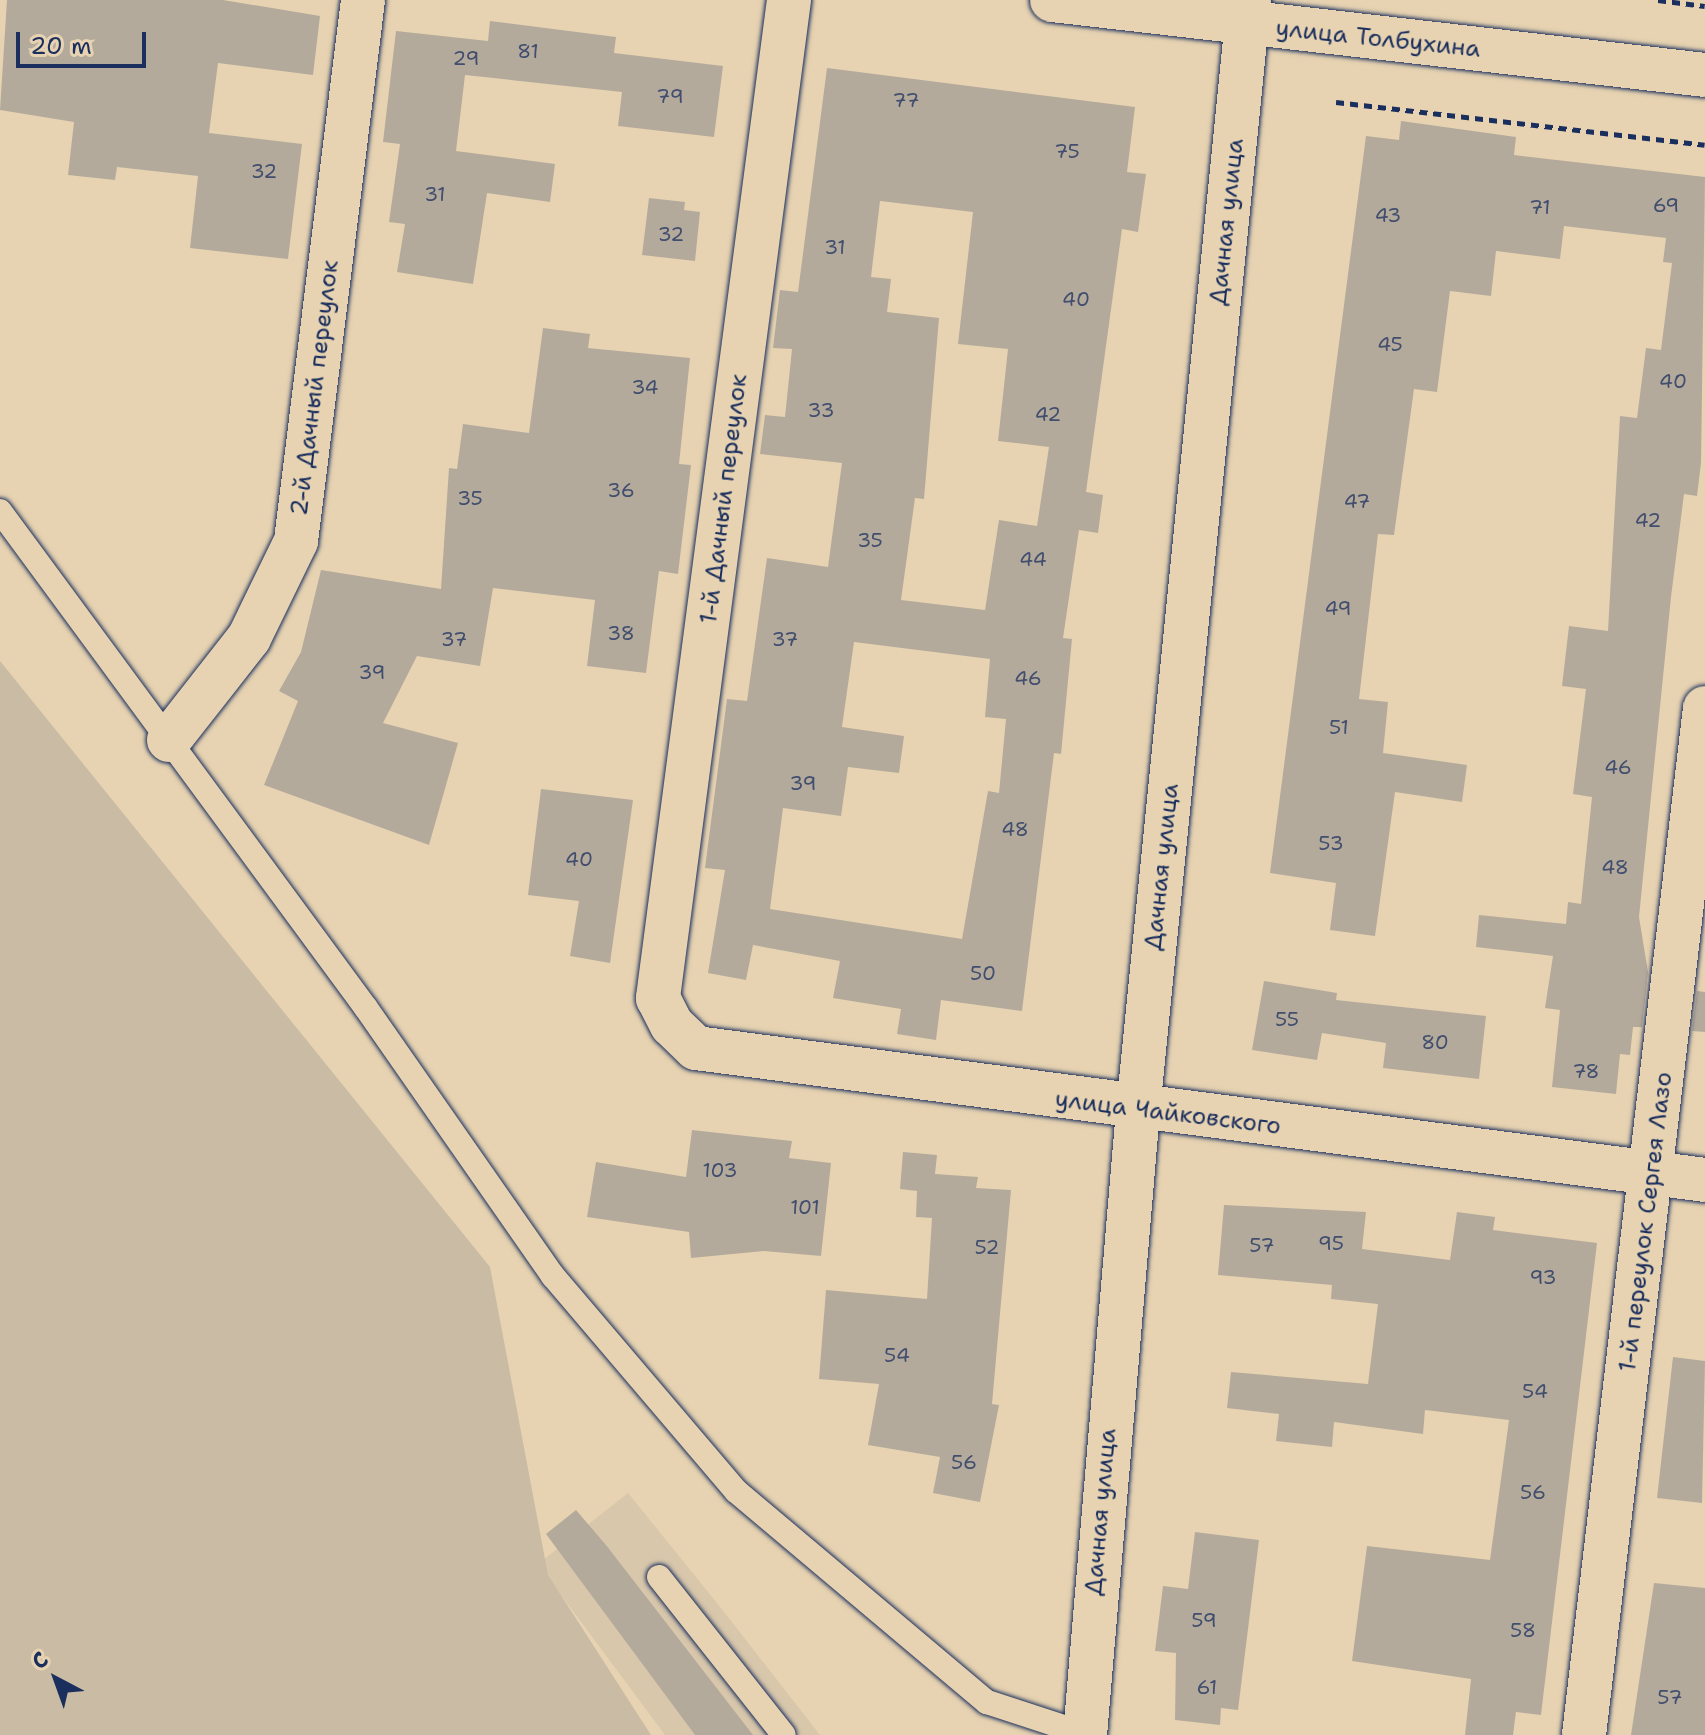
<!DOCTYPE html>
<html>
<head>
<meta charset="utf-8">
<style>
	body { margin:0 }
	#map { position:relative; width:1705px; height:1735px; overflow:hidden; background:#e7d3b1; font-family:"Shantell Sans",sans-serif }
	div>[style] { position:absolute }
	.built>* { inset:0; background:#d8c7ab }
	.green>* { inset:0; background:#cabba5 }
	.building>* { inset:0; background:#b4aa9c }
	.path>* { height:5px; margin-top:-2.5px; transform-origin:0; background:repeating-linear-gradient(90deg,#1b2f5e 0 8px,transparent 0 14px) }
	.roads { filter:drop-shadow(0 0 2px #1b2f5e) drop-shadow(0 0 2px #1b2f5e) }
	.lane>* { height:24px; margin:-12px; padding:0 12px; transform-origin:12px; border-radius:12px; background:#e7d3b1 }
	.street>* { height:44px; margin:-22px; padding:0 22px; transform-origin:22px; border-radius:22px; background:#e7d3b1 }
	span { translate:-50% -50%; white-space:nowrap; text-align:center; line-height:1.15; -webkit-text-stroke:6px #e7d3b1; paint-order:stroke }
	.number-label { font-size:20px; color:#414e6e }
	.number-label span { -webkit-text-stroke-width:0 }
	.street-label { font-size:24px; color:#1b2f5e }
	.north { position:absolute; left:16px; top:1639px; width:80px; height:80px; -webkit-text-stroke:6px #e7d3b1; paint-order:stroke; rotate:319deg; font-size:22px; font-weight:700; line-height:32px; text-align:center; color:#1b2f5e }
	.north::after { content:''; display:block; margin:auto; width:28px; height:36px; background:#1b2f5e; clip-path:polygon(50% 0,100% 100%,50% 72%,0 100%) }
	.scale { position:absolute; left:16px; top:32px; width:130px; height:36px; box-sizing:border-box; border:4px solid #1b2f5e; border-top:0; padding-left:10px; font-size:24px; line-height:28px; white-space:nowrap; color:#1b2f5e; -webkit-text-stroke:6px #e7d3b1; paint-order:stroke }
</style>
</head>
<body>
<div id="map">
	<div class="built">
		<i style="clip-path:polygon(628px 1493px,721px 1608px,820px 1735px,665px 1735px,538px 1564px)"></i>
	</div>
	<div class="green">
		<i style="clip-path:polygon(0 661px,490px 1267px,548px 1575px,651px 1735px,0 1735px)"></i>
	</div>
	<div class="building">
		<i style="clip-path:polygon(7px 0,223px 0,320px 16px,313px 75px,218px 63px,209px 133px,302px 144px,288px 259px,190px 248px,198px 176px,117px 167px,115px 180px,68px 175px,74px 122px,0 110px)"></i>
		<i style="clip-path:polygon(490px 21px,616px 37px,614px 53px,723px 66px,714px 137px,618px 126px,622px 92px,465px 75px,456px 151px,555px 164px,550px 202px,487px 193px,473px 284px,397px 272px,405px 224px,389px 222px,400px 144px,383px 142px,396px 31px,488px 41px)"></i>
		<i style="clip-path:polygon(evenodd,827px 68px,1135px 107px,1127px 172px,1146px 174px,1138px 232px,1122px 229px,1086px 492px,1103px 495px,1098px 533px,1079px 530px,1063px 638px,1072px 639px,1061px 754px,1054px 753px,1022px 1011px,941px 1000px,936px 1040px,897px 1034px,901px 1009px,833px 998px,840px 961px,753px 945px,746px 980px,708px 973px,725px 870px,705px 868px,727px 699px,747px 701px,767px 558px,828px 567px,842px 463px,760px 454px,765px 415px,785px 417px,792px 349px,773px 348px,780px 290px,798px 292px,827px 68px,880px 201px,973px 212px,958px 344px,1008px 349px,998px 441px,1049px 447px,1037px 526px,999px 520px,985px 610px,901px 600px,915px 498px,924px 499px,939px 318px,887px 312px,891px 279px,871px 277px,880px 201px,827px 68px,854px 642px,990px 659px,985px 717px,1006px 719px,999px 793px,988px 791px,962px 939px,770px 909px,783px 808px,841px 816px,848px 767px,899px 773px,904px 736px,842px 727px,854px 642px)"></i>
		<i style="clip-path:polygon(1401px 121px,1516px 137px,1514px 155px,1705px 177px,1701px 463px,1697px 496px,1684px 494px,1671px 597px,1639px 917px,1648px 972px,1642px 1027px,1633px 1027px,1630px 1055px,1620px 1054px,1616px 1094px,1552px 1087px,1560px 1010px,1545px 1008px,1553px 956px,1476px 947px,1479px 915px,1566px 924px,1568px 902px,1581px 904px,1592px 797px,1573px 794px,1586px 689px,1562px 686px,1569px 626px,1608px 631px,1620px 416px,1637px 418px,1646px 348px,1661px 350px,1672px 263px,1663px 262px,1666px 238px,1564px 226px,1560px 259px,1496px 251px,1491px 296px,1450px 291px,1437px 392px,1414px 389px,1394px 535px,1378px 534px,1359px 699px,1388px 702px,1383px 753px,1467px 765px,1462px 802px,1395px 792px,1375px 936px,1330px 930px,1336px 883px,1270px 873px,1366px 136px,1399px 140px)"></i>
		<i style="clip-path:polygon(649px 198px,685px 202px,684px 210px,700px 212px,695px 261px,642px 255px)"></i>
		<i style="clip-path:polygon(543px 328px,590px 334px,588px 348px,690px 358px,679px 464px,691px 465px,678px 574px,659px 571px,646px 673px,587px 666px,595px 600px,493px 588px,480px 666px,417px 656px,383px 723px,458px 743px,429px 845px,264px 785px,298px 701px,279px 691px,301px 652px,321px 570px,441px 589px,449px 468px,457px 469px,463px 424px,529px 433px)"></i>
		<i style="clip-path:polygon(541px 789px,633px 800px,610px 963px,570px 956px,579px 901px,528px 895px)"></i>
		<i style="clip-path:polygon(1264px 981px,1337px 993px,1336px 1000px,1486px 1016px,1479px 1079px,1383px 1068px,1386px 1043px,1322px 1033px,1317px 1060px,1252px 1050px)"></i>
		<i style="clip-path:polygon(1697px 991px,1705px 992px,1705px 1032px,1692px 1031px)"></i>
		<i style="clip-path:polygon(692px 1130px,792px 1141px,789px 1158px,831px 1163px,821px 1256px,764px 1251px,691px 1258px,689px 1232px,587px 1217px,596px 1162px,686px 1177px)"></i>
		<i style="clip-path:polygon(903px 1152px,937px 1155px,935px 1174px,978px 1177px,976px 1188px,1011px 1190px,992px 1404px,999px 1405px,980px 1502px,933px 1493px,940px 1457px,868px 1445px,879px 1384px,819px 1379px,826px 1290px,927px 1299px,932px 1218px,916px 1217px,917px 1191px,900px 1189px)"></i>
		<i style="clip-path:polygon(1224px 1205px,1366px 1212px,1362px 1249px,1450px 1260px,1457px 1212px,1495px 1217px,1493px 1230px,1597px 1243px,1541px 1715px,1516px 1712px,1513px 1735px,1465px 1735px,1471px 1679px,1352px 1661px,1367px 1546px,1490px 1560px,1509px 1420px,1425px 1410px,1423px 1434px,1334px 1422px,1332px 1447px,1276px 1441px,1279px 1414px,1227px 1408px,1231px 1372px,1368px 1384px,1378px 1304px,1331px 1299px,1332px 1285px,1218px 1275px)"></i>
		<i style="clip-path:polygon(1673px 1357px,1705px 1361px,1702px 1503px,1657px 1498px)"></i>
		<i style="clip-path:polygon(576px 1510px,606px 1545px,753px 1735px,695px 1735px,546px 1534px)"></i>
		<i style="clip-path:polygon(1195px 1532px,1259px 1540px,1238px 1710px,1221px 1708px,1220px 1725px,1175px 1720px,1176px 1653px,1155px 1651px,1163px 1586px,1188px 1589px)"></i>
		<i style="clip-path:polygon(1654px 1583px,1705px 1588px,1705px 1735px,1631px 1735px)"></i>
	</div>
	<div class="path">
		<i style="left:1658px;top:0;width:47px;rotate:7.3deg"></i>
		<i style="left:1336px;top:102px;width:371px;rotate:6.6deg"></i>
	</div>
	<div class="roads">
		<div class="lane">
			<i style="left:0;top:511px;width:617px;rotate:53.63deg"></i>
			<i style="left:366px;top:1008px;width:327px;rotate:55.1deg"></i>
			<i style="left:553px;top:1276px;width:282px;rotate:49.6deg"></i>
			<i style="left:736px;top:1491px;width:328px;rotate:40.1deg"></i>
			<i style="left:987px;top:1702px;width:103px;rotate:18.1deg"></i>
			<i style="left:659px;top:1577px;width:201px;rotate:51.7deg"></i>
		</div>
		<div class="street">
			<i style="left:789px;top:0;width:1007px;rotate:97.48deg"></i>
			<i style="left:658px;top:998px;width:30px;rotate:63deg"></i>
			<i style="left:672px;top:1025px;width:33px;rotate:44deg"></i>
			<i style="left:696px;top:1048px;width:1018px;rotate:7.45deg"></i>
			<i style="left:1052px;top:0;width:657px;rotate:6.55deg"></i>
			<i style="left:169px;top:740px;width:130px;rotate:-51.9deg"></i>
			<i style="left:249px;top:638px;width:108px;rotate:-64.1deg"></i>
			<i style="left:296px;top:541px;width:545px;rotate:-82.94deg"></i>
			<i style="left:1085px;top:1735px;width:627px;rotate:-85.15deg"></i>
			<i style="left:1138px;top:1110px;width:1116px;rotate:-84.29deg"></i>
			<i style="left:1584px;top:1735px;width:1034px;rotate:-83.28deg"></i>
		</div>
	</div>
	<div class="number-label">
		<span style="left:528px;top:51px">81</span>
		<span style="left:466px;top:58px">29</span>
		<span style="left:670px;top:96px">79</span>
		<span style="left:906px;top:100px">77</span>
		<span style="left:1067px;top:151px">75</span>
		<span style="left:264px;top:171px">32</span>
		<span style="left:435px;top:194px">31</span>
		<span style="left:1666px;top:205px">69</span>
		<span style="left:1540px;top:207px">71</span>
		<span style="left:1388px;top:215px">43</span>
		<span style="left:671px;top:234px">32</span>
		<span style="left:835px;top:247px">31</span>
		<span style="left:1076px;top:299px">40</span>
		<span style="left:1390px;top:344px">45</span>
		<span style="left:1673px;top:381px">40</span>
		<span style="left:645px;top:387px">34</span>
		<span style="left:821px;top:410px">33</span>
		<span style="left:1048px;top:414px">42</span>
		<span style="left:621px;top:490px">36</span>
		<span style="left:470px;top:498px">35</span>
		<span style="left:1357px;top:501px">47</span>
		<span style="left:1648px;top:520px">42</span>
		<span style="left:870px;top:540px">35</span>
		<span style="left:1033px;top:559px">44</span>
		<span style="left:1338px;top:608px">49</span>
		<span style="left:621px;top:633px">38</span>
		<span style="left:454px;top:639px">37</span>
		<span style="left:785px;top:639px">37</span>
		<span style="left:372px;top:672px">39</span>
		<span style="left:1028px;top:678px">46</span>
		<span style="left:1339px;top:727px">51</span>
		<span style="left:1618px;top:767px">46</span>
		<span style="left:803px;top:783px">39</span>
		<span style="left:1015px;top:829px">48</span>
		<span style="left:1331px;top:843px">53</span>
		<span style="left:579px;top:859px">40</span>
		<span style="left:1615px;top:867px">48</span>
		<span style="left:983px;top:973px">50</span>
		<span style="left:1287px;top:1019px">55</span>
		<span style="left:1435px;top:1042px">80</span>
		<span style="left:1586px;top:1071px">78</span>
		<span style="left:720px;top:1170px">103</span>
		<span style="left:805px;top:1207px">101</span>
		<span style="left:1331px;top:1243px">95</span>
		<span style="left:1262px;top:1245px">57</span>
		<span style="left:987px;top:1247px">52</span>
		<span style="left:1543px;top:1277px">93</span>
		<span style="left:897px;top:1355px">54</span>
		<span style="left:1535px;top:1391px">54</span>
		<span style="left:964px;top:1462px">56</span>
		<span style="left:1533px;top:1492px">56</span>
		<span style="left:1204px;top:1620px">59</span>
		<span style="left:1523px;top:1630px">58</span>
		<span style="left:1207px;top:1687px">61</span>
		<span style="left:1670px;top:1697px">57</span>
	</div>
	<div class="street-label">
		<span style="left:1378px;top:39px;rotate:6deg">улица Толбухина</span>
		<span style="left:1227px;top:222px;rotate:-84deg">Дачная улица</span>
		<span style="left:315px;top:388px;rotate:-83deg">2-й Дачный переулок</span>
		<span style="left:724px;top:499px;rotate:-83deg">1-й Дачный переулок</span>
		<span style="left:1162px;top:867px;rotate:-84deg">Дачная улица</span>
		<span style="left:1168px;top:1113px;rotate:7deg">улица Чайковского</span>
		<span style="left:1646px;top:1222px;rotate:-83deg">1-й переулок Сергея Лазо</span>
		<span style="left:1101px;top:1512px;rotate:-85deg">Дачная улица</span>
	</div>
	<div class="north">С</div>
	<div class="scale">20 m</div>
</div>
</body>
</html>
